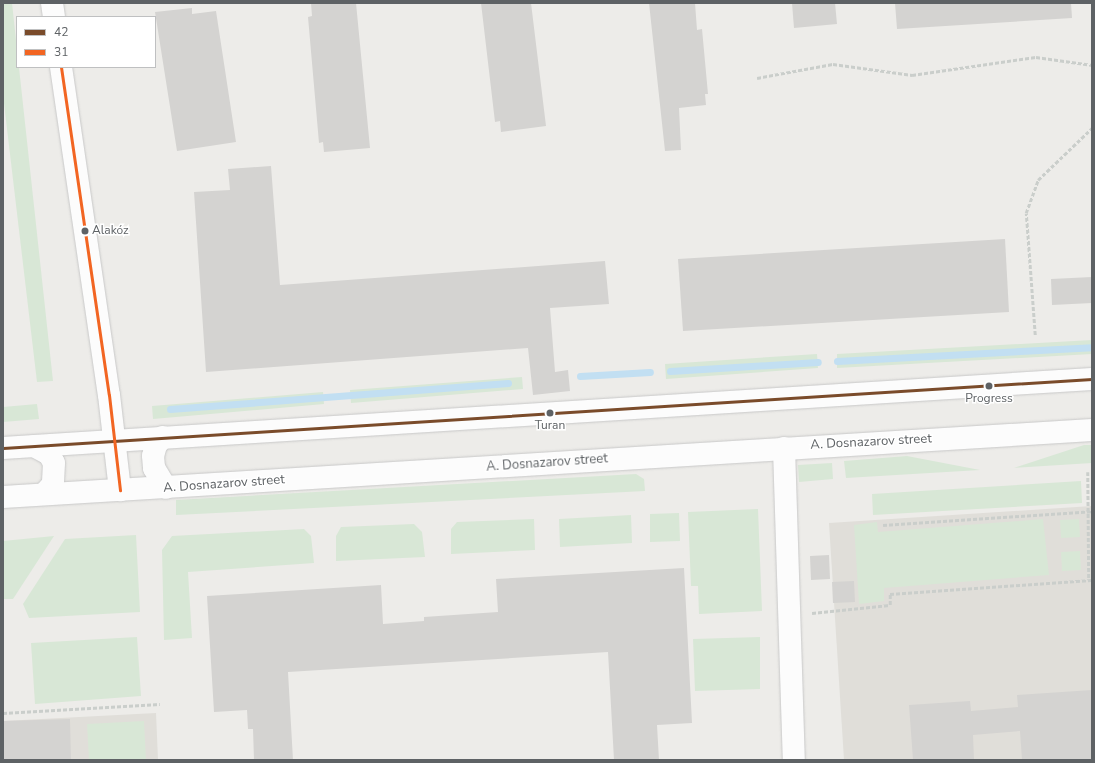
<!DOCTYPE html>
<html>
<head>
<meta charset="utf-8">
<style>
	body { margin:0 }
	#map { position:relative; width:1095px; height:763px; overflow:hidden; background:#edece9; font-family:"Nunito Sans",sans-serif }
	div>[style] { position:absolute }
	.education>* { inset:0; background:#e0ded9 }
	.green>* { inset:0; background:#d8e7d6 }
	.stream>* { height:7px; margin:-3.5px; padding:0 3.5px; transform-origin:3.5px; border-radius:3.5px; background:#c2dff2 }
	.building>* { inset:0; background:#d4d3d1 }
	.path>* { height:2.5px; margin-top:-1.25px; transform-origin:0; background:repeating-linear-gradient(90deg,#cacecb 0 4px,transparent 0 6px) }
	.roads { filter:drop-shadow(0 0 1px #c8c8c8) drop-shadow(0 0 1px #c8c8c8) }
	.street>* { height:22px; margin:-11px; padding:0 11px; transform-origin:11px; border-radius:11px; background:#fcfcfc }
	.secondary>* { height:22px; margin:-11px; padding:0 11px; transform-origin:11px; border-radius:11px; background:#fcfcfc }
	.bus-1>* { height:3px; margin:-1.5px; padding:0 1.5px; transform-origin:1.5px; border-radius:1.5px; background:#7a4b2a }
	.bus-2>* { height:3px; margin:-1.5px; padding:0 1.5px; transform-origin:1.5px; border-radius:1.5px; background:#f26522 }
	.dots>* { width:11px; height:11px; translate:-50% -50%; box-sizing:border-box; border:2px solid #fff; border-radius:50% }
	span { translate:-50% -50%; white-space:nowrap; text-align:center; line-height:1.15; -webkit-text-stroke:3px #fff; paint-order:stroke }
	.bus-label { font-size:12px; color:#5e6265 }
	.left { translate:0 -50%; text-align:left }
	.street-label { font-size:13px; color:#5e6265 }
	.frame { position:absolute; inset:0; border:4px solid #5e6265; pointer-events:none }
	.legend { position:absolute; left:16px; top:16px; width:140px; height:52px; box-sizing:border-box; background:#fff; border:1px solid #bfc0c1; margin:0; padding:5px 7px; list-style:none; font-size:12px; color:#5e6265 }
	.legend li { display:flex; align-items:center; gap:8px; height:20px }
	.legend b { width:20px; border:1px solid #bfc0c1 }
</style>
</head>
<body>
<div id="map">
	<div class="education">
		<i style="clip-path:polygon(1092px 506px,1092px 760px,844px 760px,829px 523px)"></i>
		<i style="clip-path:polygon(156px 713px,158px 760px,3px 760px,3px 721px)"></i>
	</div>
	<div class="green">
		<i style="clip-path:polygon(3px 3px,12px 3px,53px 381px,37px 382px,3px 95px)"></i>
		<i style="clip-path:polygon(1092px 340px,1092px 354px,837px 368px,837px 354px)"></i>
		<i style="clip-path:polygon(817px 354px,818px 368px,666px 379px,665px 364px)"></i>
		<i style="clip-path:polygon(522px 377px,523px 389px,351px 403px,350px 390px)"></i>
		<i style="clip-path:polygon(323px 392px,324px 404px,153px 419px,152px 406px)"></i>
		<i style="clip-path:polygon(37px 404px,39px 419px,3px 422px,3px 407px)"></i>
		<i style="clip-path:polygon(1084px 445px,1092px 445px,1092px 463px,1014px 468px)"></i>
		<i style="clip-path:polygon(907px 456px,980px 470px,846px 478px,844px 461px)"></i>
		<i style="clip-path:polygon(832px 463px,833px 479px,799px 482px,798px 465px)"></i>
		<i style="clip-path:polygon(636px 474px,644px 479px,645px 491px,176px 515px,176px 500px)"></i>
		<i style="clip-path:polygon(1081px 481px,1082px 503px,873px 515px,872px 494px)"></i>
		<i style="clip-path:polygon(758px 509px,762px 611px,699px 614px,698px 586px,691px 586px,688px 512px)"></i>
		<i style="clip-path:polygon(679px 513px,680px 541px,650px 542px,650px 514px)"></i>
		<i style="clip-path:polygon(631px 515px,632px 543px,560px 547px,559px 519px)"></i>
		<i style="clip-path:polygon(534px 519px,535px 550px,451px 554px,451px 529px,457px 522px)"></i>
		<i style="clip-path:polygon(1043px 519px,1049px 575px,884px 588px,884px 601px,859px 604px,854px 525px,877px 522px,878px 532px)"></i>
		<i style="clip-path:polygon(1079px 519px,1080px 537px,1061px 538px,1060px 520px)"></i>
		<i style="clip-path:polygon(414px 524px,422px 532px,425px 557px,336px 561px,336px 536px,341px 527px)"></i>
		<i style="clip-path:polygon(304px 529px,311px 536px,314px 563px,188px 572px,192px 638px,164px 640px,162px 550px,172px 536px)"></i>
		<i style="clip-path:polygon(136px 535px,140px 612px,29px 618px,23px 604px,65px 539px)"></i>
		<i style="clip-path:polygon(54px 536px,13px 599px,3px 599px,3px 541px)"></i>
		<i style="clip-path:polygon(1080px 551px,1081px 570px,1062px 571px,1061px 552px)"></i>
		<i style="clip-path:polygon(137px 637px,141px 696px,35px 704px,31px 643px)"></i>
		<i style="clip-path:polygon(760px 637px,760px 689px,695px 691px,693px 639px)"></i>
		<i style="clip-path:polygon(144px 721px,146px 760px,89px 760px,87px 724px)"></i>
	</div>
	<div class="stream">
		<i style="left:837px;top:361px;width:255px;rotate:-3.1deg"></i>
		<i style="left:670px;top:371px;width:148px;rotate:-3.5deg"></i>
		<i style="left:580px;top:376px;width:70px;rotate:-3.3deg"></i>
		<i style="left:170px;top:409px;width:339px;rotate:-4.4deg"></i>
	</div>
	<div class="building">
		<i style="clip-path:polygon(311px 3px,356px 3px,370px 148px,324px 152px,323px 142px,319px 143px,308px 17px,312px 16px)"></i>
		<i style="clip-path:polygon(481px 3px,531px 3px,546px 126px,501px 132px,500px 121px,495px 122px)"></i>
		<i style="clip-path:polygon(649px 3px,695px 3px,697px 30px,702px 29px,708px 94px,705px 94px,706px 105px,679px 108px,681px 150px,665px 151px)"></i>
		<i style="clip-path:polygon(792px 3px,835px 3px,837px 24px,794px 28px)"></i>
		<i style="clip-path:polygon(895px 3px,1071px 3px,1072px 18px,897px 29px)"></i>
		<i style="clip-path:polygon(192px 8px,192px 14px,216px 11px,236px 142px,177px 151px,155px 12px)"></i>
		<i style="clip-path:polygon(271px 166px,280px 285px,605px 261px,609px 304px,550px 308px,555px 372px,568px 370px,570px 391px,533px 395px,528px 348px,206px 372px,194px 192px,230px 190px,228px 169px)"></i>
		<i style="clip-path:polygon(1005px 239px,1009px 312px,683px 331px,678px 259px)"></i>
		<i style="clip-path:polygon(1092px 277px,1092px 303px,1052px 305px,1051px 279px)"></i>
		<i style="clip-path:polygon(829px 555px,830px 579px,811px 580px,810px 556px)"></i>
		<i style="clip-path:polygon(684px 568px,692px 723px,657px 725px,659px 760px,614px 760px,608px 652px,288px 672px,293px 760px,254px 760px,253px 729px,248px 729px,247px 710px,214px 712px,207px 596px,381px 585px,383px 624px,424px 621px,424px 617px,498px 612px,496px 579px)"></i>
		<i style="clip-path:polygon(854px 581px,855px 602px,833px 603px,832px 582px)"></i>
		<i style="clip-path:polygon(1092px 690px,1092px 760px,1022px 760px,1020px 731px,973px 735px,974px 760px,913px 760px,909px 705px,970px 701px,971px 711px,1018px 707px,1017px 695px)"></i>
		<i style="clip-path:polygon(70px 719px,71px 760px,3px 760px,3px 721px)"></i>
	</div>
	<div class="path">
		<i style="left:757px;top:78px;width:77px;rotate:-10.4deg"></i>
		<i style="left:833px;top:64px;width:80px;rotate:7.9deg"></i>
		<i style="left:912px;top:75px;width:125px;rotate:-8.3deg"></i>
		<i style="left:1036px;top:57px;width:57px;rotate:8.1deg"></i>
		<i style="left:1035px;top:335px;width:122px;rotate:-94.2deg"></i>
		<i style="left:1026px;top:213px;width:35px;rotate:-70deg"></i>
		<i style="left:1038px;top:180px;width:75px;rotate:-43.9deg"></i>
		<i style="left:1088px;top:472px;width:108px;rotate:89.5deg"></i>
		<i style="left:883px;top:525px;width:209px;rotate:-3.8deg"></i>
		<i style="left:812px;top:613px;width:78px;rotate:-5.9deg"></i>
		<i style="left:890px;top:605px;width:11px;rotate:-90deg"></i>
		<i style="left:890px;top:594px;width:202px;rotate:-4deg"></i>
		<i style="left:3px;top:713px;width:157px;rotate:-3.3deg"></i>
	</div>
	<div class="roads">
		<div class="street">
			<i style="left:784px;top:448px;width:312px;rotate:88.2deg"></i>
		</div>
		<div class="secondary">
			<i style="left:52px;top:3px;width:14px;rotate:82deg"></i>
			<i style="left:61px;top:67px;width:331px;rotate:81.7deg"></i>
			<i style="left:109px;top:395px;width:96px;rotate:83.4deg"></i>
			<i style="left:163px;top:437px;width:11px;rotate:131deg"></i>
			<i style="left:156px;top:445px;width:11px;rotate:105deg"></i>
			<i style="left:153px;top:456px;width:12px;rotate:85deg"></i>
			<i style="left:154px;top:468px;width:23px;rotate:59deg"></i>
			<i style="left:34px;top:446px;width:17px;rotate:28deg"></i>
			<i style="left:49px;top:454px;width:10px;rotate:61deg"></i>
			<i style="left:54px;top:463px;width:21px;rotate:93deg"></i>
			<i style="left:53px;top:484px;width:13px;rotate:132deg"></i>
			<i style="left:3px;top:448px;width:1091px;rotate:-3.63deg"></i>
			<i style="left:3px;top:497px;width:1091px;rotate:-3.52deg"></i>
		</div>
	</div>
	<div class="bus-1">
		<i style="left:3px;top:448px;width:1091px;rotate:-3.63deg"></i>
	</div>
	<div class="bus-2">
		<i style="left:61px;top:67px;width:331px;rotate:81.7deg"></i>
		<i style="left:109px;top:395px;width:96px;rotate:83.4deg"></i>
	</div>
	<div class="dots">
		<i style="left:85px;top:231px;background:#5e6265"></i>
		<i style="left:989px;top:386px;background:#5e6265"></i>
		<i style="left:550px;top:413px;background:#5e6265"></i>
	</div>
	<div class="bus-label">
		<span class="left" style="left:92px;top:231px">Alakóz</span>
		<span style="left:989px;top:399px">Progress</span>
		<span style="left:550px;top:426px">Turan</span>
	</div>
	<div class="street-label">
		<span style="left:871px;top:442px;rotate:-3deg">A. Dosnazarov street</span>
		<span style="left:547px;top:463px;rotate:-4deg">A. Dosnazarov street</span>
		<span style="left:224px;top:484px;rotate:-4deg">A. Dosnazarov street</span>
	</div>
	<div class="frame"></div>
	<ul class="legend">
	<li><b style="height:5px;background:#7a4b2a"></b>42</li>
	<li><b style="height:5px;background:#f26522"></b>31</li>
	</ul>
</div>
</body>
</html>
